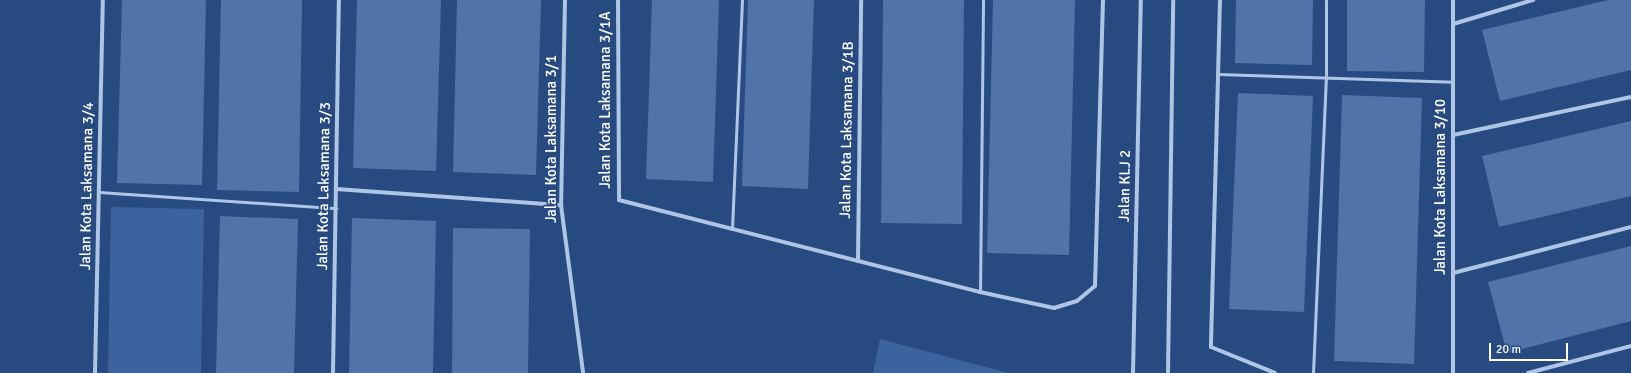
<!DOCTYPE html>
<html>
<head>
<meta charset="utf-8">
<style>
	body { margin:0 }
	#map { position:relative; width:1631px; height:373px; overflow:hidden; background:#274a80; font-family:Signika,sans-serif }
	div>[style] { position:absolute }
	.green>* { inset:0; background:#3c639d }
	.building>* { inset:0; background:#5073a8 }
	.service>* { height:3px; margin:-1.5px; padding:0 1.5px; transform-origin:1.5px; border-radius:1.5px; background:#aec5e6 }
	.minor>* { height:4px; margin:-2px; padding:0 2px; transform-origin:2px; border-radius:2px; background:#aec5e6 }
	span { translate:-50% -50%; white-space:nowrap; text-align:center; line-height:1.15; -webkit-text-stroke:3.5px #274a80; paint-order:stroke }
	.street-label { font-size:15px; color:#fff }
	.scale { position:absolute; left:1489px; top:343px; width:79px; height:18px; box-sizing:border-box; border:2px solid #fff; border-top:0; padding-left:5px; font-size:12px; line-height:14px; white-space:nowrap; color:#fff; -webkit-text-stroke:3px #274a80; paint-order:stroke }
</style>
</head>
<body>
<div id="map">
	<div class="green">
		<i style="clip-path:polygon(111px 207px,204px 209px,201px 373px,108px 373px)"></i>
		<i style="clip-path:polygon(880px 339px,1009px 373px,873px 373px)"></i>
	</div>
	<div class="building">
		<i style="clip-path:polygon(122px 0,206px 0,202px 185px,117px 183px)"></i>
		<i style="clip-path:polygon(221px 0,302px 0,299px 192px,217px 190px)"></i>
		<i style="clip-path:polygon(357px 0,441px 0,436px 171px,353px 168px)"></i>
		<i style="clip-path:polygon(457px 0,541px 0,536px 175px,453px 172px)"></i>
		<i style="clip-path:polygon(652px 0,719px 0,713px 182px,646px 179px)"></i>
		<i style="clip-path:polygon(748px 0,814px 0,808px 189px,742px 186px)"></i>
		<i style="clip-path:polygon(883px 0,964px 0,962px 224px,881px 223px)"></i>
		<i style="clip-path:polygon(993px 0,1075px 0,1069px 255px,987px 253px)"></i>
		<i style="clip-path:polygon(1236px 0,1313px 0,1312px 65px,1235px 63px)"></i>
		<i style="clip-path:polygon(1347px 0,1425px 0,1424px 72px,1347px 71px)"></i>
		<i style="clip-path:polygon(1608px 0,1631px 0,1631px 70px,1500px 101px,1482px 30px)"></i>
		<i style="clip-path:polygon(1238px 93px,1313px 96px,1304px 312px,1229px 309px)"></i>
		<i style="clip-path:polygon(1342px 95px,1422px 98px,1414px 364px,1334px 361px)"></i>
		<i style="clip-path:polygon(1631px 121px,1631px 196px,1499px 227px,1482px 156px)"></i>
		<i style="clip-path:polygon(220px 216px,298px 219px,294px 373px,216px 373px)"></i>
		<i style="clip-path:polygon(352px 218px,436px 221px,433px 373px,349px 373px)"></i>
		<i style="clip-path:polygon(453px 228px,530px 229px,528px 373px,452px 373px)"></i>
		<i style="clip-path:polygon(1631px 246px,1631px 321px,1507px 353px,1488px 282px)"></i>
	</div>
	<div class="service">
		<i style="left:1218px;top:74px;width:235px;rotate:1.9deg"></i>
		<i style="left:99px;top:192px;width:238px;rotate:3.9deg"></i>
		<i style="left:732px;top:229px;width:229px;rotate:-87.5deg"></i>
		<i style="left:980px;top:292px;width:292px;rotate:-89.4deg"></i>
		<i style="left:1313px;top:373px;width:295px;rotate:-87.5deg"></i>
		<i style="left:1326px;top:78px;width:78px;rotate:-90deg"></i>
	</div>
	<div class="minor">
		<i style="left:565px;top:0;width:205px;rotate:91.1deg"></i>
		<i style="left:561px;top:205px;width:169px;rotate:82.5deg"></i>
		<i style="left:618px;top:0;width:200px;rotate:89.7deg"></i>
		<i style="left:619px;top:200px;width:373px;rotate:14.3deg"></i>
		<i style="left:980px;top:292px;width:76px;rotate:12.2deg"></i>
		<i style="left:1054px;top:308px;width:24px;rotate:-17deg"></i>
		<i style="left:1077px;top:301px;width:23px;rotate:-40deg"></i>
		<i style="left:1095px;top:286px;width:286px;rotate:-88.4deg"></i>
		<i style="left:1220px;top:0;width:347px;rotate:91.5deg"></i>
		<i style="left:1211px;top:347px;width:69px;rotate:22.1deg"></i>
		<i style="left:1453px;top:0;width:373px;rotate:90deg"></i>
		<i style="left:1453px;top:24px;width:84px;rotate:-16.7deg"></i>
		<i style="left:1453px;top:135px;width:182px;rotate:-12.1deg"></i>
		<i style="left:336px;top:189px;width:226px;rotate:4.1deg"></i>
		<i style="left:858px;top:261px;width:261px;rotate:-89.3deg"></i>
		<i style="left:1453px;top:273px;width:184px;rotate:-14.5deg"></i>
		<i style="left:95px;top:373px;width:373px;rotate:-88.8deg"></i>
		<i style="left:333px;top:373px;width:373px;rotate:-89.1deg"></i>
		<i style="left:1133px;top:373px;width:373px;rotate:-88.8deg"></i>
		<i style="left:1168px;top:373px;width:373px;rotate:-89.2deg"></i>
		<i style="left:1528px;top:373px;width:106px;rotate:-14.7deg"></i>
	</div>
	<div class="street-label">
		<span style="left:606px;top:100px;rotate:-90deg">Jalan Kota Laksamana 3/1A</span>
		<span style="left:847px;top:130px;rotate:-89deg">Jalan Kota Laksamana 3/1B</span>
		<span style="left:552px;top:139px;rotate:-90deg">Jalan Kota Laksamana 3/1</span>
		<span style="left:87px;top:186px;rotate:-89deg">Jalan Kota Laksamana 3/4</span>
		<span style="left:324px;top:186px;rotate:-89deg">Jalan Kota Laksamana 3/3</span>
		<span style="left:1125px;top:186px;rotate:-89deg">Jalan KLJ 2</span>
		<span style="left:1441px;top:187px;rotate:-90deg">Jalan Kota Laksamana 3/10</span>
	</div>
	<div class="scale">20 m</div>
</div>
</body>
</html>
